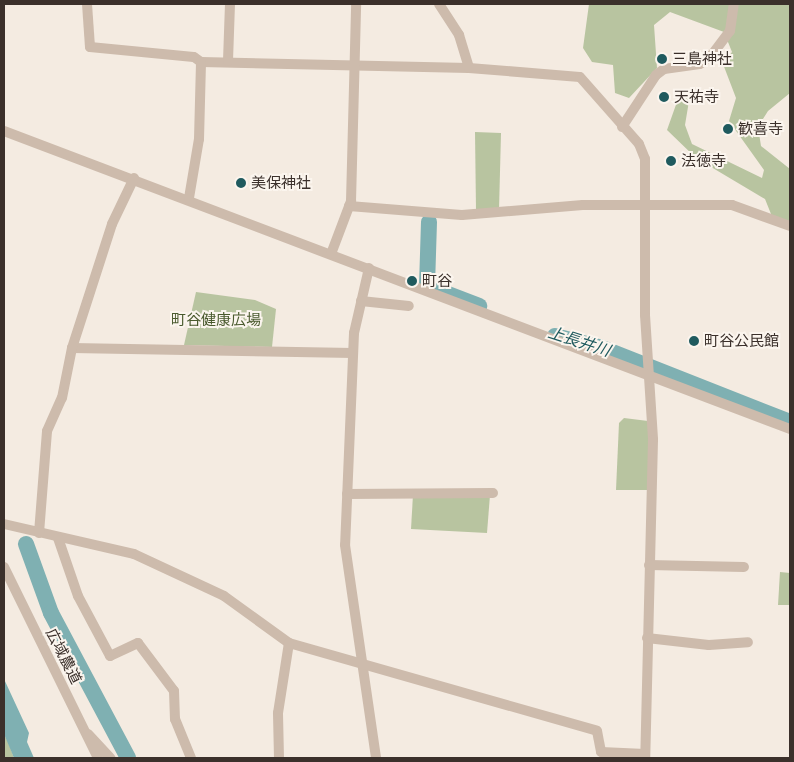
<!DOCTYPE html>
<html>
<head>
<meta charset="utf-8">
<style>
	body { margin:0 }
	#map { position:relative; width:794px; height:762px; overflow:hidden; background:#f4ebe1; font-family:Montserrat,"Noto Sans JP",sans-serif }
	div>[style] { position:absolute }
	.green>* { inset:0; background:#b8c4a0 }
	.water>* { inset:0; background:#7fb0b2 }
	.river>* { height:16px; margin:-8px; padding:0 8px; transform-origin:8px; border-radius:8px; background:#7fb0b2 }
	.minor>* { height:10px; margin:-5px; padding:0 5px; transform-origin:5px; border-radius:5px; background:#cdbbac }
	.dots>* { width:14px; height:14px; translate:-50% -50%; box-sizing:border-box; border:2px solid #fbf5ee; border-radius:50% }
	span { translate:-50% -50%; white-space:nowrap; text-align:center; line-height:1.15; -webkit-text-stroke:4px #fbf5ee; paint-order:stroke }
	.poi-label { font-size:15px; color:#3b302b }
	.left { translate:0 -50%; text-align:left }
	.park-label { font-size:15px; color:#4a5a2e }
	.street-label { font-size:15px; color:#3b302b }
	.water-label { font-size:16px; color:#1f5a5e; font-style:italic }
	.frame { position:absolute; inset:0; border:5px solid #3b302b; pointer-events:none }
</style>
</head>
<body>
<div id="map">
	<div class="green">
		<i style="clip-path:polygon(589px 4px,790px 4px,790px 93px,768px 111px,758px 127px,761px 146px,790px 169px,790px 224px,773px 219px,765px 199px,696px 158px,667px 130px,678px 99px,690px 95px,685px 125px,692px 144px,762px 178px,764px 170px,729px 121px,736px 98px,723px 64px,732px 52px,724px 32px,670px 12px,654px 25px,657px 68px,629px 98px,615px 93px,613px 65px,592px 62px,583px 48px)"></i>
		<i style="clip-path:polygon(475px 132px,501px 133px,499px 210px,476px 210px)"></i>
		<i style="clip-path:polygon(196px 292px,255px 300px,276px 309px,272px 347px,184px 345px)"></i>
		<i style="clip-path:polygon(624px 418px,648px 421px,649px 490px,616px 490px,619px 423px)"></i>
		<i style="clip-path:polygon(413px 495px,490px 495px,487px 533px,411px 529px)"></i>
		<i style="clip-path:polygon(780px 572px,790px 573px,790px 605px,778px 605px)"></i>
		<i style="clip-path:polygon(4px 734px,8px 742px,14px 758px,4px 758px)"></i>
	</div>
	<div class="water">
		<i style="clip-path:polygon(4px 679px,29px 733px,27px 742px,34px 758px,14px 758px,4px 734px)"></i>
	</div>
	<div class="river">
		<i style="left:429px;top:222px;width:64px;rotate:91.8deg"></i>
		<i style="left:427px;top:286px;width:56px;rotate:21deg"></i>
		<i style="left:555px;top:336px;width:49px;rotate:14.3deg"></i>
		<i style="left:602px;top:348px;width:202px;rotate:21.5deg"></i>
		<i style="left:26px;top:544px;width:73px;rotate:70.1deg"></i>
		<i style="left:51px;top:613px;width:164px;rotate:62deg"></i>
	</div>
	<div class="minor">
		<i style="left:87px;top:4px;width:43px;rotate:86deg"></i>
		<i style="left:90px;top:47px;width:104px;rotate:5.5deg"></i>
		<i style="left:194px;top:57px;width:9px;rotate:36deg"></i>
		<i style="left:201px;top:62px;width:268px;rotate:1.3deg"></i>
		<i style="left:469px;top:68px;width:111px;rotate:4.6deg"></i>
		<i style="left:580px;top:77px;width:89px;rotate:48.6deg"></i>
		<i style="left:639px;top:144px;width:16px;rotate:68deg"></i>
		<i style="left:645px;top:159px;width:156px;rotate:90deg"></i>
		<i style="left:645px;top:315px;width:125px;rotate:86.3deg"></i>
		<i style="left:653px;top:440px;width:318px;rotate:91.4deg"></i>
		<i style="left:439px;top:4px;width:37px;rotate:57deg"></i>
		<i style="left:459px;top:35px;width:34px;rotate:73deg"></i>
		<i style="left:228px;top:61px;width:57px;rotate:-88deg"></i>
		<i style="left:622px;top:127px;width:62px;rotate:-56.8deg"></i>
		<i style="left:656px;top:75px;width:10px;rotate:-37deg"></i>
		<i style="left:664px;top:69px;width:36px;rotate:-8deg"></i>
		<i style="left:700px;top:64px;width:14px;rotate:-36deg"></i>
		<i style="left:711px;top:56px;width:31px;rotate:-53deg"></i>
		<i style="left:730px;top:31px;width:27px;rotate:-82deg"></i>
		<i style="left:4px;top:131px;width:841px;rotate:20.76deg"></i>
		<i style="left:189px;top:198px;width:60px;rotate:-80.4deg"></i>
		<i style="left:199px;top:139px;width:77px;rotate:-88.5deg"></i>
		<i style="left:349px;top:206px;width:113px;rotate:4.6deg"></i>
		<i style="left:462px;top:215px;width:121px;rotate:-4.7deg"></i>
		<i style="left:583px;top:205px;width:149px"></i>
		<i style="left:732px;top:205px;width:62px;rotate:19.9deg"></i>
		<i style="left:331px;top:254px;width:57px;rotate:-69.3deg"></i>
		<i style="left:351px;top:201px;width:197px;rotate:-88.5deg"></i>
		<i style="left:369px;top:268px;width:67px;rotate:103deg"></i>
		<i style="left:354px;top:333px;width:212px;rotate:92.4deg"></i>
		<i style="left:345px;top:545px;width:215px;rotate:81.7deg"></i>
		<i style="left:361px;top:301px;width:48px;rotate:5.9deg"></i>
		<i style="left:72px;top:348px;width:281px;rotate:1deg"></i>
		<i style="left:347px;top:494px;width:146px;rotate:-0.4deg"></i>
		<i style="left:4px;top:524px;width:133px;rotate:13deg"></i>
		<i style="left:134px;top:554px;width:99px;rotate:25deg"></i>
		<i style="left:224px;top:596px;width:80px;rotate:35.9deg"></i>
		<i style="left:289px;top:643px;width:320px;rotate:15.9deg"></i>
		<i style="left:597px;top:731px;width:21px;rotate:79deg"></i>
		<i style="left:601px;top:752px;width:44px;rotate:2.6deg"></i>
		<i style="left:39px;top:533px;width:102px;rotate:-85.5deg"></i>
		<i style="left:47px;top:431px;width:36px;rotate:-66deg"></i>
		<i style="left:62px;top:398px;width:51px;rotate:-78.7deg"></i>
		<i style="left:72px;top:348px;width:130px;rotate:-72.1deg"></i>
		<i style="left:112px;top:224px;width:51px;rotate:-64.4deg"></i>
		<i style="left:58px;top:538px;width:61px;rotate:71deg"></i>
		<i style="left:78px;top:596px;width:68px;rotate:61.9deg"></i>
		<i style="left:110px;top:656px;width:31px;rotate:-25deg"></i>
		<i style="left:138px;top:643px;width:60px;rotate:53.1deg"></i>
		<i style="left:174px;top:691px;width:28px;rotate:88deg"></i>
		<i style="left:175px;top:719px;width:42px;rotate:67.7deg"></i>
		<i style="left:649px;top:565px;width:95px;rotate:1.2deg"></i>
		<i style="left:4px;top:567px;width:213px;rotate:63.8deg"></i>
		<i style="left:647px;top:638px;width:62px;rotate:6.4deg"></i>
		<i style="left:709px;top:645px;width:39px;rotate:-4deg"></i>
		<i style="left:88px;top:734px;width:33px;rotate:47deg"></i>
		<i style="left:279px;top:758px;width:45px;rotate:-91.3deg"></i>
		<i style="left:278px;top:713px;width:71px;rotate:-81.1deg"></i>
	</div>
	<div class="dots">
		<i style="left:662px;top:59px;background:#1f5a5e"></i>
		<i style="left:664px;top:97px;background:#1f5a5e"></i>
		<i style="left:728px;top:129px;background:#1f5a5e"></i>
		<i style="left:671px;top:161px;background:#1f5a5e"></i>
		<i style="left:241px;top:183px;background:#1f5a5e"></i>
		<i style="left:412px;top:281px;background:#1f5a5e"></i>
		<i style="left:694px;top:341px;background:#1f5a5e"></i>
	</div>
	<div class="poi-label">
		<span class="left" style="left:672px;top:59px">三島神社</span>
		<span class="left" style="left:674px;top:97px">天祐寺</span>
		<span class="left" style="left:738px;top:129px">歓喜寺</span>
		<span class="left" style="left:681px;top:161px">法徳寺</span>
		<span class="left" style="left:251px;top:183px">美保神社</span>
		<span class="left" style="left:422px;top:281px">町谷</span>
		<span class="left" style="left:704px;top:341px">町谷公民館</span>
	</div>
	<div class="park-label">
		<span style="left:216px;top:320px">町谷健康広場</span>
	</div>
	<div class="street-label">
		<span style="left:64px;top:656px;rotate:63deg">広域農道</span>
	</div>
	<div class="water-label">
		<span style="left:579px;top:342px;rotate:18deg">上長井川</span>
	</div>
	<div class="frame"></div>
</div>
</body>
</html>
